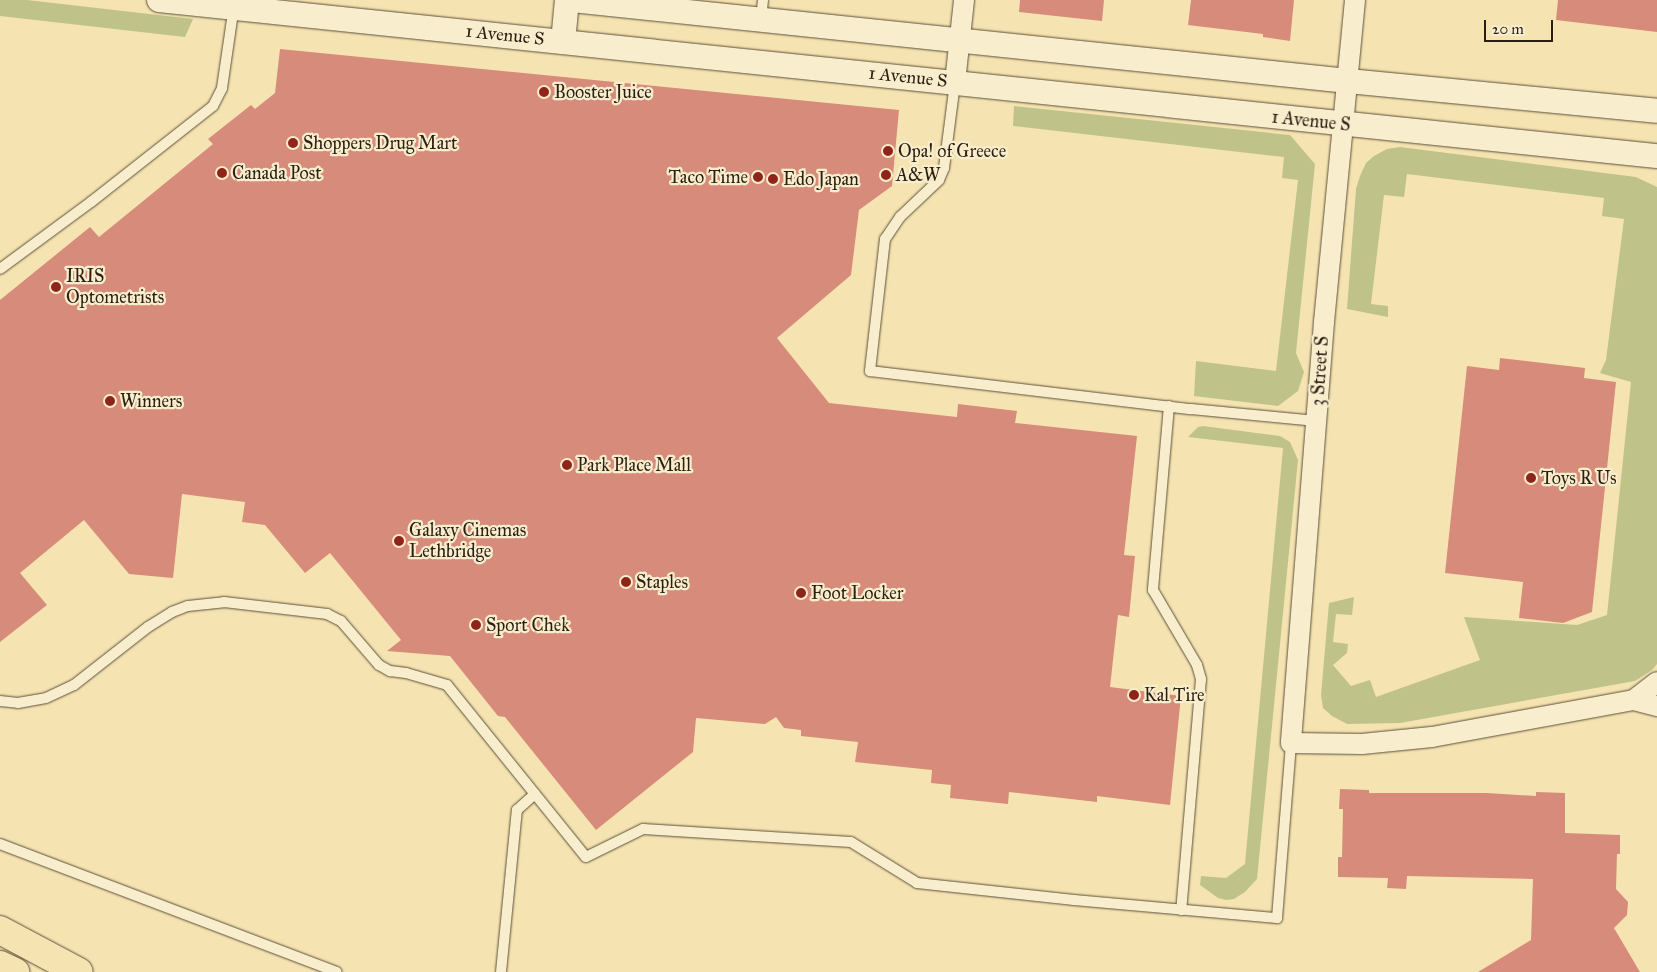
<!DOCTYPE html>
<html>
<head>
<meta charset="utf-8">
<style>
	body { margin:0 }
	#map { position:relative; width:1657px; height:972px; overflow:hidden; background:#f5e4b1; font-family:"IM FELL Great Primer",serif }
	div>[style] { position:absolute }
	.green>* { inset:0; background:#bfc389 }
	.building>* { inset:0; background:#d78b7a }
	.roads { filter:drop-shadow(0 0 1px #5d4f3a) drop-shadow(0 0 1px #5d4f3a) }
	.service>* { height:10px; margin:-5px; padding:0 5px; transform-origin:5px; border-radius:5px; background:#f8edcc }
	.minor>* { height:20px; margin:-10px; padding:0 10px; transform-origin:10px; border-radius:10px; background:#f8edcc }
	.tertiary>* { height:24px; margin:-12px; padding:0 12px; transform-origin:12px; border-radius:12px; background:#f8edcc }
	.motorway>* { height:28px; margin:-14px; padding:0 14px; transform-origin:14px; border-radius:14px; background:#f5e4b1 }
	.dots>* { width:14px; height:14px; translate:-50% -50%; box-sizing:border-box; border:2px solid #f8edcc; border-radius:50% }
	span { translate:-50% -50%; white-space:nowrap; text-align:center; line-height:1.15; -webkit-text-stroke:4.5px #f8edcc; paint-order:stroke }
	.street-label { font-size:18px; color:#2a1d12 }
	.poi-label { font-size:18px; color:#2a1d12 }
	.left { translate:0 -50%; text-align:left }
	.right { translate:-100% -50%; text-align:right }
	.scale { position:absolute; left:1484px; top:20px; width:69px; height:22px; box-sizing:border-box; border:2px solid #2a1d12; border-top:0; padding-left:6px; font-size:15px; line-height:18px; white-space:nowrap; color:#2a1d12; -webkit-text-stroke:4px #f8edcc; paint-order:stroke }
</style>
</head>
<body>
<div id="map">
	<div class="green">
		<i style="clip-path:polygon(0 0,27px 0,193px 19px,185px 37px,0 16px)"></i>
		<i style="clip-path:polygon(1014px 106px,1290px 135px,1315px 164px,1296px 353px,1304px 372px,1298px 391px,1278px 406px,1194px 396px,1196px 361px,1276px 371px,1298px 180px,1282px 178px,1284px 157px,1013px 126px)"></i>
		<i style="clip-path:polygon(1400px 147px,1636px 177px,1657px 187px,1657px 664px,1652px 670px,1635px 681px,1400px 723px,1347px 724px,1332px 716px,1323px 708px,1321px 695px,1329px 603px,1354px 597px,1352px 615px,1336px 614px,1333px 642px,1348px 644px,1347px 653px,1333px 665px,1351px 686px,1370px 680px,1376px 697px,1480px 660px,1464px 617px,1577px 625px,1607px 615px,1631px 382px,1600px 373px,1606px 360px,1624px 219px,1602px 216px,1604px 198px,1407px 174px,1404px 197px,1384px 195px,1371px 304px,1388px 306px,1388px 317px,1347px 309px,1356px 189px,1360px 176px,1366px 163px,1374px 156px,1387px 149px)"></i>
		<i style="clip-path:polygon(1203px 426px,1280px 436px,1290px 442px,1298px 460px,1257px 879px,1245px 892px,1234px 899px,1226px 900px,1218px 898px,1200px 885px,1201px 876px,1226px 878px,1245px 864px,1283px 448px,1188px 437px,1198px 427px)"></i>
	</div>
	<div class="building">
		<i style="clip-path:polygon(1020px 0,1104px 0,1102px 21px,1019px 12px)"></i>
		<i style="clip-path:polygon(1191px 0,1294px 0,1290px 41px,1263px 37px,1263px 34px,1188px 25px)"></i>
		<i style="clip-path:polygon(1558px 0,1657px 0,1657px 32px,1556px 20px)"></i>
		<i style="clip-path:polygon(280px 49px,899px 110px,892px 186px,859px 210px,851px 275px,777px 338px,829px 403px,957px 417px,958px 404px,1017px 411px,1015px 423px,1137px 436px,1124px 555px,1135px 556px,1129px 617px,1118px 615px,1110px 687px,1181px 696px,1170px 805px,1097px 796px,1097px 802px,1009px 792px,1008px 804px,950px 798px,951px 785px,931px 783px,932px 770px,855px 762px,858px 742px,801px 736px,801px 730px,784px 728px,776px 717px,765px 724px,696px 718px,693px 752px,596px 830px,505px 717px,498px 716px,450px 656px,387px 651px,401px 640px,330px 553px,305px 573px,265px 525px,242px 522px,245px 502px,182px 494px,173px 578px,129px 574px,84px 520px,20px 573px,47px 605px,0 642px,0 300px,90px 227px,99px 237px,213px 144px,208px 139px,251px 105px,255px 109px,275px 93px)"></i>
		<i style="clip-path:polygon(1500px 358px,1585px 368px,1584px 378px,1616px 382px,1592px 612px,1563px 623px,1519px 618px,1523px 582px,1445px 573px,1467px 366px,1499px 370px)"></i>
		<i style="clip-path:polygon(1340px 789px,1369px 790px,1369px 793px,1487px 793px,1536px 796px,1536px 792px,1565px 793px,1565px 833px,1620px 835px,1620px 854px,1617px 854px,1616px 889px,1628px 902px,1627px 915px,1614px 928px,1640px 972px,1478px 972px,1531px 940px,1533px 879px,1407px 876px,1406px 889px,1387px 888px,1388px 878px,1338px 877px,1338px 857px,1342px 857px,1343px 809px,1339px 809px)"></i>
	</div>
	<div class="roads">
		<div class="service">
			<i style="left:761px;top:19px;width:19px;rotate:-84deg"></i>
			<i style="left:955px;top:83px;width:86px;rotate:97.4deg"></i>
			<i style="left:944px;top:168px;width:13px;rotate:113deg"></i>
			<i style="left:939px;top:180px;width:54px;rotate:136.5deg"></i>
			<i style="left:900px;top:217px;width:27px;rotate:124deg"></i>
			<i style="left:885px;top:239px;width:133px;rotate:96.5deg"></i>
			<i style="left:870px;top:371px;width:323px;rotate:6.8deg"></i>
			<i style="left:1191px;top:409px;width:126px;rotate:5.5deg"></i>
			<i style="left:0;top:269px;width:113px;rotate:-36.4deg"></i>
			<i style="left:91px;top:202px;width:155px;rotate:-38.2deg"></i>
			<i style="left:213px;top:106px;width:20px;rotate:-63deg"></i>
			<i style="left:222px;top:88px;width:83px;rotate:-81.7deg"></i>
			<i style="left:1169px;top:406px;width:185px;rotate:95deg"></i>
			<i style="left:1153px;top:590px;width:87px;rotate:59.6deg"></i>
			<i style="left:1197px;top:665px;width:15px;rotate:74deg"></i>
			<i style="left:1201px;top:679px;width:232px;rotate:94.9deg"></i>
			<i style="left:0;top:701px;width:18px;rotate:6deg"></i>
			<i style="left:18px;top:703px;width:28px;rotate:-10deg"></i>
			<i style="left:46px;top:698px;width:31px;rotate:-25deg"></i>
			<i style="left:74px;top:685px;width:94px;rotate:-38.1deg"></i>
			<i style="left:148px;top:627px;width:28px;rotate:-32deg"></i>
			<i style="left:172px;top:612px;width:17px;rotate:-21deg"></i>
			<i style="left:188px;top:606px;width:36px;rotate:-6deg"></i>
			<i style="left:224px;top:602px;width:104px;rotate:6.6deg"></i>
			<i style="left:327px;top:614px;width:16px;rotate:27deg"></i>
			<i style="left:341px;top:621px;width:58px;rotate:49.2deg"></i>
			<i style="left:379px;top:665px;width:13px;rotate:29deg"></i>
			<i style="left:390px;top:671px;width:16px;rotate:7deg"></i>
			<i style="left:406px;top:673px;width:43px;rotate:16.3deg"></i>
			<i style="left:447px;top:685px;width:221px;rotate:51.1deg"></i>
			<i style="left:586px;top:857px;width:64px;rotate:-26.2deg"></i>
			<i style="left:643px;top:829px;width:208px;rotate:3.6deg"></i>
			<i style="left:851px;top:842px;width:78px;rotate:31.8deg"></i>
			<i style="left:917px;top:883px;width:158px;rotate:6.2deg"></i>
			<i style="left:1074px;top:900px;width:204px;rotate:5.1deg"></i>
			<i style="left:1277px;top:918px;width:176px;rotate:-85.4deg"></i>
			<i style="left:0;top:844px;width:360px;rotate:20.8deg"></i>
			<i style="left:501px;top:972px;width:163px;rotate:-84.4deg"></i>
			<i style="left:517px;top:810px;width:24px;rotate:-42deg"></i>
		</div>
		<div class="minor">
			<i style="left:1355px;top:0;width:323px;rotate:95.5deg"></i>
			<i style="left:1324px;top:322px;width:422px;rotate:94.5deg"></i>
			<i style="left:1291px;top:743px;width:71px;rotate:0.8deg"></i>
			<i style="left:1362px;top:744px;width:70px;rotate:-5.7deg"></i>
			<i style="left:1432px;top:737px;width:205px;rotate:-10.4deg"></i>
			<i style="left:1634px;top:700px;width:24px;rotate:15deg"></i>
			<i style="left:955px;top:82px;width:82px;rotate:-83.7deg"></i>
			<i style="left:1634px;top:700px;width:29px;rotate:-38deg"></i>
		</div>
		<div class="tertiary">
			<i style="left:159px;top:0;width:1506px;rotate:5.95deg"></i>
			<i style="left:572px;top:0;width:780px;rotate:5.96deg"></i>
			<i style="left:1348px;top:81px;width:310px;rotate:5.5deg"></i>
			<i style="left:563px;top:42px;width:42px;rotate:-84.6deg"></i>
		</div>
		<div class="motorway">
			<i style="left:0;top:930px;width:89px;rotate:28deg"></i>
			<i style="left:0;top:965px;width:17px;rotate:25deg"></i>
		</div>
	</div>
	<div class="dots">
		<i style="left:544px;top:92px;background:#8f2418"></i>
		<i style="left:293px;top:143px;background:#8f2418"></i>
		<i style="left:888px;top:151px;background:#8f2418"></i>
		<i style="left:222px;top:173px;background:#8f2418"></i>
		<i style="left:886px;top:175px;background:#8f2418"></i>
		<i style="left:758px;top:177px;background:#8f2418"></i>
		<i style="left:773px;top:179px;background:#8f2418"></i>
		<i style="left:56px;top:287px;background:#8f2418"></i>
		<i style="left:110px;top:401px;background:#8f2418"></i>
		<i style="left:567px;top:465px;background:#8f2418"></i>
		<i style="left:1531px;top:478px;background:#8f2418"></i>
		<i style="left:399px;top:541px;background:#8f2418"></i>
		<i style="left:626px;top:582px;background:#8f2418"></i>
		<i style="left:801px;top:593px;background:#8f2418"></i>
		<i style="left:476px;top:625px;background:#8f2418"></i>
		<i style="left:1134px;top:695px;background:#8f2418"></i>
	</div>
	<div class="street-label">
		<span style="left:505px;top:35px;rotate:6deg">1 Avenue S</span>
		<span style="left:908px;top:77px;rotate:6deg">1 Avenue S</span>
		<span style="left:1311px;top:121px;rotate:6deg">1 Avenue S</span>
		<span style="left:1320px;top:371px;rotate:-86deg">3 Street S</span>
	</div>
	<div class="poi-label">
		<span class="left" style="left:554px;top:92px">Booster Juice</span>
		<span class="left" style="left:303px;top:143px">Shoppers Drug Mart</span>
		<span class="left" style="left:898px;top:151px">Opa! of Greece</span>
		<span class="left" style="left:232px;top:173px">Canada Post</span>
		<span class="left" style="left:896px;top:175px">A&amp;W</span>
		<span class="right" style="left:748px;top:177px">Taco Time</span>
		<span class="left" style="left:783px;top:179px">Edo Japan</span>
		<span class="left" style="left:66px;top:287px">IRIS<br>Optometrists</span>
		<span class="left" style="left:120px;top:401px">Winners</span>
		<span class="left" style="left:577px;top:465px">Park Place Mall</span>
		<span class="left" style="left:1541px;top:478px">Toys R Us</span>
		<span class="left" style="left:409px;top:541px">Galaxy Cinemas<br>Lethbridge</span>
		<span class="left" style="left:636px;top:582px">Staples</span>
		<span class="left" style="left:811px;top:593px">Foot Locker</span>
		<span class="left" style="left:486px;top:625px">Sport Chek</span>
		<span class="left" style="left:1144px;top:695px">Kal Tire</span>
	</div>
	<div class="scale">20 m</div>
</div>
</body>
</html>
